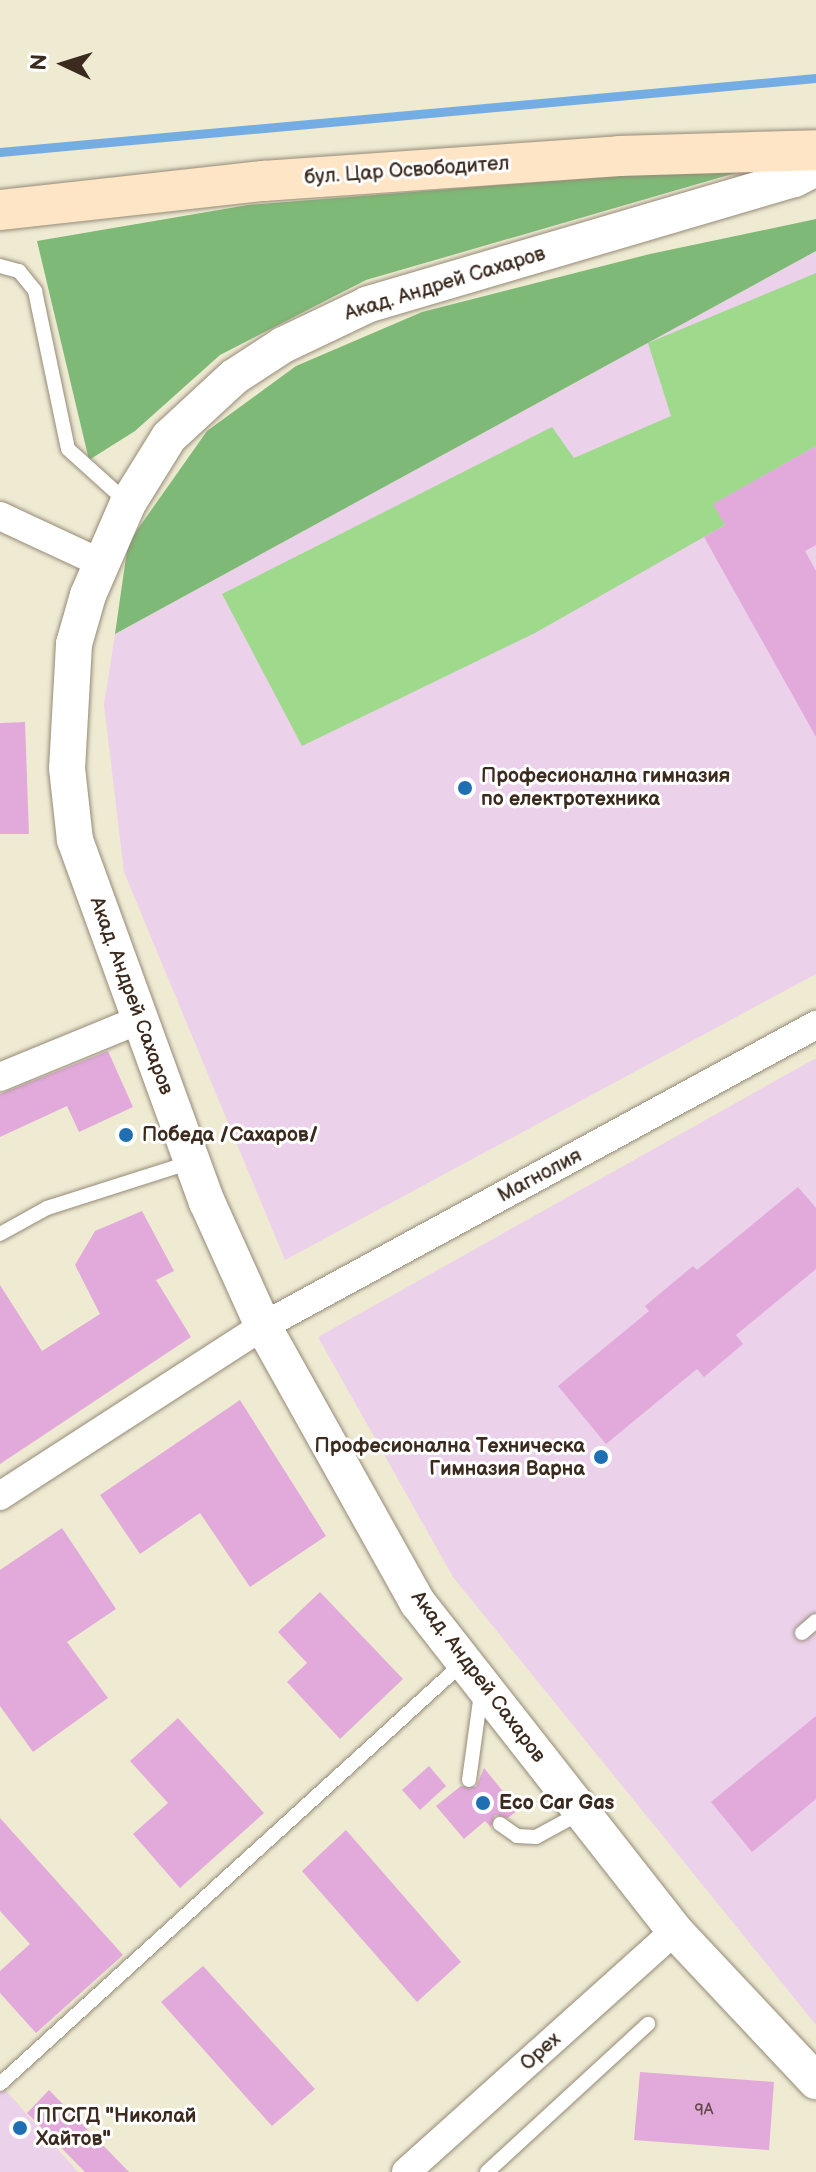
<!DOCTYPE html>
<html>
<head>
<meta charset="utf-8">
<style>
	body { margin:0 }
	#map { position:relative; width:816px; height:2172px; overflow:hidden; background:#efebd3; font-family:"Balsamiq Sans",sans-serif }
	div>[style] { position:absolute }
	.built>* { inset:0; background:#ecd1ea }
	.green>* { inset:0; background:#9fd98b }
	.forest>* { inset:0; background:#7fb977 }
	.stream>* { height:9px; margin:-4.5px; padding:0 4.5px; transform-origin:4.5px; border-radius:4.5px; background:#73ade3 }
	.building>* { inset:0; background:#e1aadb }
	.roads { filter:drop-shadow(0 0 2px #958a78) drop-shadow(0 0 2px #958a78) }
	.service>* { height:14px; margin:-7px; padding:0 7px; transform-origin:7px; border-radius:7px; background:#fff }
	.minor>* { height:28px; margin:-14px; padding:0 14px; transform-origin:14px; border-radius:14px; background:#fff }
	.tertiary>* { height:36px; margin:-18px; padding:0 18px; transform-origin:18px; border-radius:18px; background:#fff }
	.secondary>* { height:40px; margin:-20px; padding:0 20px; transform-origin:20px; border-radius:20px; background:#fde5c5 }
	.dots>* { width:22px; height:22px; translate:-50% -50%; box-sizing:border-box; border:4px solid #fff; border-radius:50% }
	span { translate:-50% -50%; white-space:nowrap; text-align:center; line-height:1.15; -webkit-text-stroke:6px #fff; paint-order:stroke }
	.number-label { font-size:16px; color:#644a4d }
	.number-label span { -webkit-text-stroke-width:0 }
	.street-label { font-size:20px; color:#3b2a1e }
	.poi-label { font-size:20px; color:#3b2a1e; font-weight:700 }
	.left { translate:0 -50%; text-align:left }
	.right { translate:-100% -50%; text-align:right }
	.north { position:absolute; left:24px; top:24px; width:80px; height:80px; -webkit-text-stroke:6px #fff; paint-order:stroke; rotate:274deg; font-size:22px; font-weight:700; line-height:32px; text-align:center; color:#3b2a1e }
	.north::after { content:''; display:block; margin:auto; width:28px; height:36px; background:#3b2a1e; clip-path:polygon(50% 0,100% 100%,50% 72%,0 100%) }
</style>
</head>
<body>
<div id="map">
	<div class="built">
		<i style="clip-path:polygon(816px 251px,816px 974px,285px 1260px,124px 872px,104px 705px,115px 634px)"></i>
		<i style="clip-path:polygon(816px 1058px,816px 2025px,453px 1577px,318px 1337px)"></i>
		<i style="clip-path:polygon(0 2084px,78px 2172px,0 2172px)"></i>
	</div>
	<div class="green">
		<i style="clip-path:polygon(816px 273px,816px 446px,714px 504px,725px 525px,535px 633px,302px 746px,222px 594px,552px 427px,574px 458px,671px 416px,648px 343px)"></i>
	</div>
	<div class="forest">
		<i style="clip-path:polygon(767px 164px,366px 280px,220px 355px,135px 431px,89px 460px,37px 241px,248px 205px)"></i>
		<i style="clip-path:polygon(816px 219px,816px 251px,115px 634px,128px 543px,207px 431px,296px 366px,422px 312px,650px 254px)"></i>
	</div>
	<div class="stream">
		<i style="left:0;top:152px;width:819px;rotate:-5.18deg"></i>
	</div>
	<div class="building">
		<i style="clip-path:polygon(816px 446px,816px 545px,805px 551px,816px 571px,816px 737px,704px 537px,725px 525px,713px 504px)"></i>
		<i style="clip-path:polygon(25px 722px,29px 834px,0 834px,0 723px)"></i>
		<i style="clip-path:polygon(108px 1051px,133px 1107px,79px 1132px,67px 1106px,0 1137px,0 1094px)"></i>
		<i style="clip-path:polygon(798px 1187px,816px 1208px,816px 1269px,736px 1335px,743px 1344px,704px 1377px,697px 1369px,606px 1444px,558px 1386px,649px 1311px,645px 1306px,693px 1266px,697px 1270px)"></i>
		<i style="clip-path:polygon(142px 1211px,174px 1271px,156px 1280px,191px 1337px,0 1464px,0 1285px,42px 1351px,100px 1314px,75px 1265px,95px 1231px)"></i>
		<i style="clip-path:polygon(240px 1400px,326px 1536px,250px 1587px,200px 1513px,140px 1554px,100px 1495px)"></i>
		<i style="clip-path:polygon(62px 1528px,116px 1609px,67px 1642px,108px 1698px,33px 1752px,0 1706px,0 1570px)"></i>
		<i style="clip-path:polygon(320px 1592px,403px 1679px,340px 1739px,287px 1682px,307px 1663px,278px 1632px)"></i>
		<i style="clip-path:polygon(816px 1716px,816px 1799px,752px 1852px,711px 1802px)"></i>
		<i style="clip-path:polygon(178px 1718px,264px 1813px,180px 1888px,133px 1834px,168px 1803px,130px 1761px)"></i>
		<i style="clip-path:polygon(429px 1766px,446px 1786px,420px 1810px,402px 1790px)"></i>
		<i style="clip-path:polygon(484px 1768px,518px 1810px,508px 1818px,495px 1815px,491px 1827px,485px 1821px,464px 1839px,436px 1806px,461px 1786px,476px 1787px)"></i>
		<i style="clip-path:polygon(0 1818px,123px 1955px,36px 2033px,0 1993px,0 1971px,30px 1944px,0 1911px)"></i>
		<i style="clip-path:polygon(346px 1830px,461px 1962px,417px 2002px,302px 1871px)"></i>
		<i style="clip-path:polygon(203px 1966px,315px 2089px,272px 2126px,161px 2002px)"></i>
		<i style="clip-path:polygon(640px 2072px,774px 2082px,769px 2150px,634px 2140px)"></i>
		<i style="clip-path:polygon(49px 2090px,129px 2172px,85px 2172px,27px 2113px)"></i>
	</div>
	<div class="roads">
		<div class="service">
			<i style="left:0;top:266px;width:20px;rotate:15deg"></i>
			<i style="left:19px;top:271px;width:26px;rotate:51deg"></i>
			<i style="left:35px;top:291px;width:161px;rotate:78.2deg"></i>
			<i style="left:68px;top:449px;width:81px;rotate:42deg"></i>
			<i style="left:0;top:1234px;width:54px;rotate:-29deg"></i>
			<i style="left:47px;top:1208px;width:151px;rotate:-17.7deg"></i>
			<i style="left:802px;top:1633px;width:18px;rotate:-41deg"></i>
			<i style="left:469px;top:1780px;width:87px;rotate:-82.1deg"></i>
			<i style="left:500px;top:1824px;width:21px;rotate:35deg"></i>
			<i style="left:517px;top:1836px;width:19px;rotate:3deg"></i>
			<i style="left:536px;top:1837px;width:52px;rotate:-28.5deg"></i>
			<i style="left:0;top:2084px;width:627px;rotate:-42.29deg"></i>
			<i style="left:487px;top:2172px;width:219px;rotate:-42.6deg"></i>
		</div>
		<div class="minor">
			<i style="left:0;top:516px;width:111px;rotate:25deg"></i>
			<i style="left:0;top:1077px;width:150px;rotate:-22.3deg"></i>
			<i style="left:0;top:1496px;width:313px;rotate:-32.9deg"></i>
			<i style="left:263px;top:1326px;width:630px;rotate:-28.56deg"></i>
			<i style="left:406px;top:2172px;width:361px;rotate:-41.9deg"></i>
		</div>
		<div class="tertiary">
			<i style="left:816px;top:168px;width:25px;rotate:153deg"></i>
			<i style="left:794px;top:179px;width:445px;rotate:163.6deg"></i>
			<i style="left:367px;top:305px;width:93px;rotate:154.5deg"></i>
			<i style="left:283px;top:345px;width:59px;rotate:146.9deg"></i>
			<i style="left:234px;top:377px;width:88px;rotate:137.3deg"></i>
			<i style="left:169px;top:437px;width:78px;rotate:121.8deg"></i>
			<i style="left:128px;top:503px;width:100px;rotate:113.5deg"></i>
			<i style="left:88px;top:595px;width:51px;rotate:105.9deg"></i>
			<i style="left:74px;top:644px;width:124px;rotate:93.2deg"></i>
			<i style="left:67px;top:768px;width:72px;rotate:83.7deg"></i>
			<i style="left:75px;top:840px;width:385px;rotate:70deg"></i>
			<i style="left:207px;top:1202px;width:136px;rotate:65.7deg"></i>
			<i style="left:263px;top:1326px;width:317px;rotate:60.8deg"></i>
			<i style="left:418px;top:1603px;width:417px;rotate:51.9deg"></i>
			<i style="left:675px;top:1931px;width:206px;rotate:46.8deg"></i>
		</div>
		<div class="secondary">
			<i style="left:0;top:210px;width:265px;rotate:-6.3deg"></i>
			<i style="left:263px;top:181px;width:357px;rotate:-4deg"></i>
			<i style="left:619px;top:156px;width:197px;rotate:-1.7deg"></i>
		</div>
	</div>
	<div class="dots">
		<i style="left:465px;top:788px;background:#1f6fb2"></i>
		<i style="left:126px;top:1135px;background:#1f6fb2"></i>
		<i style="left:601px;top:1457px;background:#1f6fb2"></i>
		<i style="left:483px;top:1803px;background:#1f6fb2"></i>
		<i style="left:20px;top:2128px;background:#1f6fb2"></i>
	</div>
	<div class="number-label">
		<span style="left:704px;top:2111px">9А</span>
	</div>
	<div class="street-label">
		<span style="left:407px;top:171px;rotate:-4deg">бул. Цар Освободител</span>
		<span style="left:445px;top:284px;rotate:-17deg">Акад. Андрей Сахаров</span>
		<span style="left:131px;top:996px;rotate:70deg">Акад. Андрей Сахаров</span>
		<span style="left:540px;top:1176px;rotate:-28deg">Магнолия</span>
		<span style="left:478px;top:1677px;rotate:53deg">Акад. Андрей Сахаров</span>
		<span style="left:541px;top:2052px;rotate:-42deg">Орех</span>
	</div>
	<div class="poi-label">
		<span class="left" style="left:481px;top:788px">Професионална гимназия<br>по електротехника</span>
		<span class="left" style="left:142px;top:1135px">Победа /Сахаров/</span>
		<span class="right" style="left:585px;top:1458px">Професионална Техническа<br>Гимназия Варна</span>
		<span class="left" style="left:499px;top:1803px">Eco Car Gas</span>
		<span class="left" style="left:36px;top:2128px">ПГСГД "Николай<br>Хайтов"</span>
	</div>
	<div class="north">N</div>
</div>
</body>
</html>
